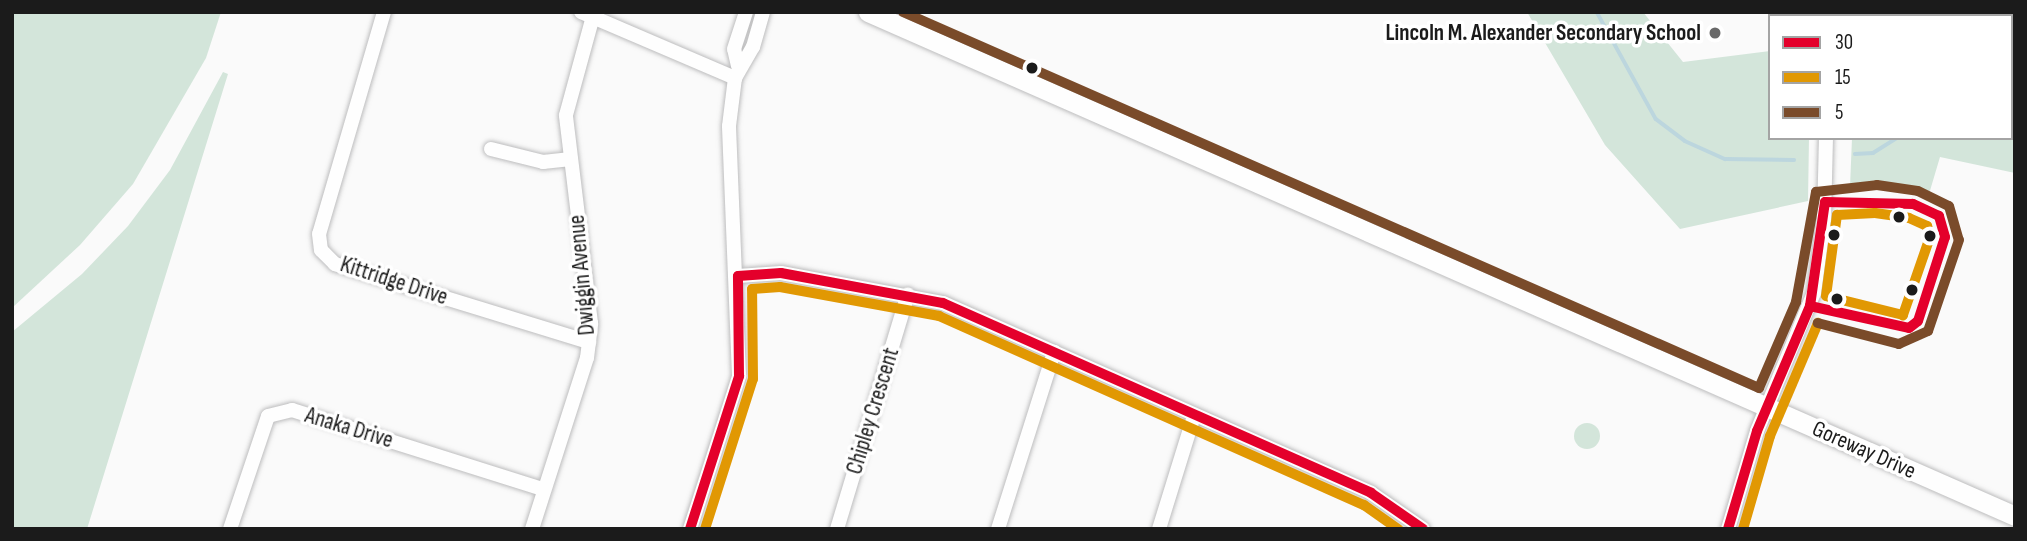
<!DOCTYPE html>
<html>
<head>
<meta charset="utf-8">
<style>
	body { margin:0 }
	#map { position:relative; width:2027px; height:541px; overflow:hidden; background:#fafafa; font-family:"Sofia Sans Condensed",sans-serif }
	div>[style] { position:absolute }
	.green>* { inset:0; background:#d3e5da }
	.round { border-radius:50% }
	.stream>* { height:3.5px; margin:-1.75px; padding:0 1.75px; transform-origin:1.75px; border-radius:1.75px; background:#bcd6de }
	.roads { filter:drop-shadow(0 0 2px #bdbdbe) drop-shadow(0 0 2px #bdbdbe) }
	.minor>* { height:14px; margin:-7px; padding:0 7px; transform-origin:7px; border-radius:7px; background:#fefefe }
	.major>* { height:19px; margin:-9.5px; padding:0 9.5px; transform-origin:9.5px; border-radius:9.5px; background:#fefefe }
	.bus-1>* { height:10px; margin:-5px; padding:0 5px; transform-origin:5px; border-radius:5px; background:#e4002b }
	.bus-2>* { height:10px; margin:-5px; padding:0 5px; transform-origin:5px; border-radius:5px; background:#e19803 }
	.bus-3>* { height:10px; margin:-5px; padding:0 5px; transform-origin:5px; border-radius:5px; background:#7a4b2a }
	.dots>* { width:19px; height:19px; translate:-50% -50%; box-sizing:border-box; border:4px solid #fff; border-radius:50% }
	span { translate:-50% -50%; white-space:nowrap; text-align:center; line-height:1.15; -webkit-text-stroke:7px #fff; paint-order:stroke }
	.poi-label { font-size:23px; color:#1b1b1b; font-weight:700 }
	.right { translate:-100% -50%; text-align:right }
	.street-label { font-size:23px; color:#1b1b1b }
	.frame { position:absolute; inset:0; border:14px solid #1b1b1b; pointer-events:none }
	.legend { position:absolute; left:1768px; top:14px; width:245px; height:126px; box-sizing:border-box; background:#fff; border:2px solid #a4a4a4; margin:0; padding:9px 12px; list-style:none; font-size:21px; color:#1b1b1b }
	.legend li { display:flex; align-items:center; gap:14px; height:35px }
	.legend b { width:35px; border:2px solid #a4a4a4 }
</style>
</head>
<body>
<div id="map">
	<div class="green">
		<i style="clip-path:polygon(12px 12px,221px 12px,206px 58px,133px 184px,80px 245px,12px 308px)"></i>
		<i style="clip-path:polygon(1527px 12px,1643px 12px,1683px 62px,1770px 51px,1770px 138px,1809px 138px,1808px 201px,1680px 229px,1605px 145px)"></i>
		<i style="clip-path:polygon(1950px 12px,2015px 12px,2015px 173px,1940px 157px,1929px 194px,1889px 182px,1850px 187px,1852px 138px,2011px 138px,2011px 16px,1929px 16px)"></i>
		<i style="clip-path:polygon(223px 72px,228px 74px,87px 529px,12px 529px,12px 332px,82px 274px,128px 226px,170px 170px)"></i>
		<i class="round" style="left:1574px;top:423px;width:26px;height:26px"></i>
	</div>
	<div class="stream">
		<i style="left:1597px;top:12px;width:122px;rotate:61.1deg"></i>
		<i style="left:1656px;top:119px;width:36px;rotate:37deg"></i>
		<i style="left:1685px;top:141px;width:44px;rotate:24.2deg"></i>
		<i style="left:1725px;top:159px;width:69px;rotate:0.8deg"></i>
		<i style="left:2011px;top:84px;width:4px;rotate:-14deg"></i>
		<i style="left:1855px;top:154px;width:18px;rotate:-3deg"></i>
		<i style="left:1873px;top:153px;width:28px;rotate:-32deg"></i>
	</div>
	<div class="roads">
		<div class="minor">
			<i style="left:384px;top:12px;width:231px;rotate:106.3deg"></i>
			<i style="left:319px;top:234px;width:16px;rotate:83deg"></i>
			<i style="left:321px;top:250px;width:20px;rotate:45deg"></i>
			<i style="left:335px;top:264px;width:266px;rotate:17.1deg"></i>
			<i style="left:581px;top:12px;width:168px;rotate:23.2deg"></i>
			<i style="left:1829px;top:16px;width:4px;rotate:-90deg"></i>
			<i style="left:738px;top:66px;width:17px;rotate:-103deg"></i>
			<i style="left:734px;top:49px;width:39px;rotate:-72deg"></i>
			<i style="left:491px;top:149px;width:54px;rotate:14deg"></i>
			<i style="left:543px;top:162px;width:28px;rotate:-6deg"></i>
			<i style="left:738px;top:276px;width:43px;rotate:-4deg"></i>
			<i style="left:781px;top:273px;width:165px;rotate:10.5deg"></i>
			<i style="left:943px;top:303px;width:468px;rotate:23.9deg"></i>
			<i style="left:1371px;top:493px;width:63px;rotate:34.7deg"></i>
			<i style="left:230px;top:529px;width:119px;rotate:-71.4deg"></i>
			<i style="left:268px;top:416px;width:25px;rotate:-14deg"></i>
			<i style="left:292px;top:410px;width:263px;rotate:17.5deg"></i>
			<i style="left:532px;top:529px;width:180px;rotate:-72.2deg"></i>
			<i style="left:587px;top:358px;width:35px;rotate:-83deg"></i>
			<i style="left:591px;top:323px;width:209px;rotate:-96.9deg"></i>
			<i style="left:566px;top:115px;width:103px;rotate:-74.7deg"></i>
			<i style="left:690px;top:529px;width:161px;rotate:-72.2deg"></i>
			<i style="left:739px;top:376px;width:250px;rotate:-92.3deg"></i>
			<i style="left:729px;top:126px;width:48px;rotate:-82.9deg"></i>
			<i style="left:735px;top:78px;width:36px;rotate:-60deg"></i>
			<i style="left:753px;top:47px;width:36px;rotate:-74deg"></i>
			<i style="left:837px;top:529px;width:245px;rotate:-73.2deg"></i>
			<i style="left:998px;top:529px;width:186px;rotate:-72.4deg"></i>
			<i style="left:1159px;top:529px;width:118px;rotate:-72.8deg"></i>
			<i style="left:1728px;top:529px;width:102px;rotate:-73.5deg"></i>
			<i style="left:1757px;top:431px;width:149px;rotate:-67.6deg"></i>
			<i style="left:1814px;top:293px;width:75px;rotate:-82.3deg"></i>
			<i style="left:1824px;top:219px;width:81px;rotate:-88.6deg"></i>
		</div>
		<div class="major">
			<i style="left:868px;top:12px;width:1253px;rotate:23.72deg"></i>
		</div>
	</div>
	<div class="bus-1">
		<i style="left:1810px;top:306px;width:101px;rotate:12.5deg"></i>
		<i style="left:1909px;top:328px;width:11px;rotate:-38deg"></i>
		<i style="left:1918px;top:321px;width:88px;rotate:-72.2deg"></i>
		<i style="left:1945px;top:237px;width:22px;rotate:-106deg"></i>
		<i style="left:1939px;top:216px;width:29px;rotate:-155deg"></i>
		<i style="left:1913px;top:204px;width:88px;rotate:-178.7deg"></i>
		<i style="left:690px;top:529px;width:161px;rotate:-72.2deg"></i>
		<i style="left:739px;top:376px;width:100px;rotate:-90.6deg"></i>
		<i style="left:738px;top:276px;width:43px;rotate:-4deg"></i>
		<i style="left:781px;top:273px;width:165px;rotate:10.5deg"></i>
		<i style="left:943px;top:303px;width:468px;rotate:23.9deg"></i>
		<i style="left:1371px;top:493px;width:63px;rotate:34.7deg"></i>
		<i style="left:1728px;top:529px;width:102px;rotate:-73.5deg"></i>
		<i style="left:1757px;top:431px;width:136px;rotate:-67deg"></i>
		<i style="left:1810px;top:306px;width:105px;rotate:-81.8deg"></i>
	</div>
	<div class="bus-2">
		<i style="left:1875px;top:213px;width:34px;rotate:8deg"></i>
		<i style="left:1909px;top:218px;width:20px;rotate:24deg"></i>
		<i style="left:1927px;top:226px;width:11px;rotate:75deg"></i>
		<i style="left:1930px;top:237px;width:83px;rotate:109.1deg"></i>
		<i style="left:1903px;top:315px;width:79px;rotate:-166.1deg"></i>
		<i style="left:1826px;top:296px;width:82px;rotate:-82.3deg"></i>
		<i style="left:1837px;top:215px;width:38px;rotate:-3deg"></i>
		<i style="left:705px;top:529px;width:157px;rotate:-72.3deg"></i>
		<i style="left:753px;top:379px;width:90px;rotate:-90.6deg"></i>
		<i style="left:752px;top:289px;width:28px;rotate:-4deg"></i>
		<i style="left:780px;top:287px;width:162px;rotate:10.3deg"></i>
		<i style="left:939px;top:316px;width:465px;rotate:24deg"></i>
		<i style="left:1364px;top:505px;width:42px;rotate:35.2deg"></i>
		<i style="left:1743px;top:529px;width:97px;rotate:-73.8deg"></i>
		<i style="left:1770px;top:436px;width:123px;rotate:-67deg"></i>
	</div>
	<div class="bus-3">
		<i style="left:903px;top:12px;width:935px;rotate:23.71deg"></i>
		<i style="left:1759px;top:388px;width:94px;rotate:-66.7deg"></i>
		<i style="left:1796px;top:302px;width:112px;rotate:-79.7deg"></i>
		<i style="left:1816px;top:192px;width:61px;rotate:-6.5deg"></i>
		<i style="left:1877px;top:185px;width:41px;rotate:8.3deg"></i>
		<i style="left:1918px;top:191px;width:34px;rotate:26deg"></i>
		<i style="left:1949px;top:206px;width:35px;rotate:74deg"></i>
		<i style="left:1959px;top:240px;width:96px;rotate:108.8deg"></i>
		<i style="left:1928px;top:331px;width:32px;rotate:156deg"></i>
		<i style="left:1899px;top:344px;width:84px;rotate:-165.5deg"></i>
	</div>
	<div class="dots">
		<i style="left:1715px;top:33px;background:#696969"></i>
		<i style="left:1032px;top:68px;background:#1b1b1b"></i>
		<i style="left:1899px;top:217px;background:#1b1b1b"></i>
		<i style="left:1834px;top:235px;background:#1b1b1b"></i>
		<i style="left:1930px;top:236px;background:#1b1b1b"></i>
		<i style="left:1912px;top:290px;background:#1b1b1b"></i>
		<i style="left:1837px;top:299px;background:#1b1b1b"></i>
	</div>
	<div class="poi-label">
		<span class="right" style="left:1701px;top:33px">Lincoln M. Alexander Secondary School</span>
	</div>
	<div class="street-label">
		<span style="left:582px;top:275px;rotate:-95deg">Dwiggin Avenue</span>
		<span style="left:394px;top:281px;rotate:18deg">Kittridge Drive</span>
		<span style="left:873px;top:411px;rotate:-73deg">Chipley Crescent</span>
		<span style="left:349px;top:428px;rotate:17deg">Anaka Drive</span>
		<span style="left:1864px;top:450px;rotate:24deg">Goreway Drive</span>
	</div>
	<div class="frame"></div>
	<ul class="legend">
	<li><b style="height:9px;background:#e4002b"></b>30</li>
	<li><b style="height:9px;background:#e19803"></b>15</li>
	<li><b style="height:9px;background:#7a4b2a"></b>5</li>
	</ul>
</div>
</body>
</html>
